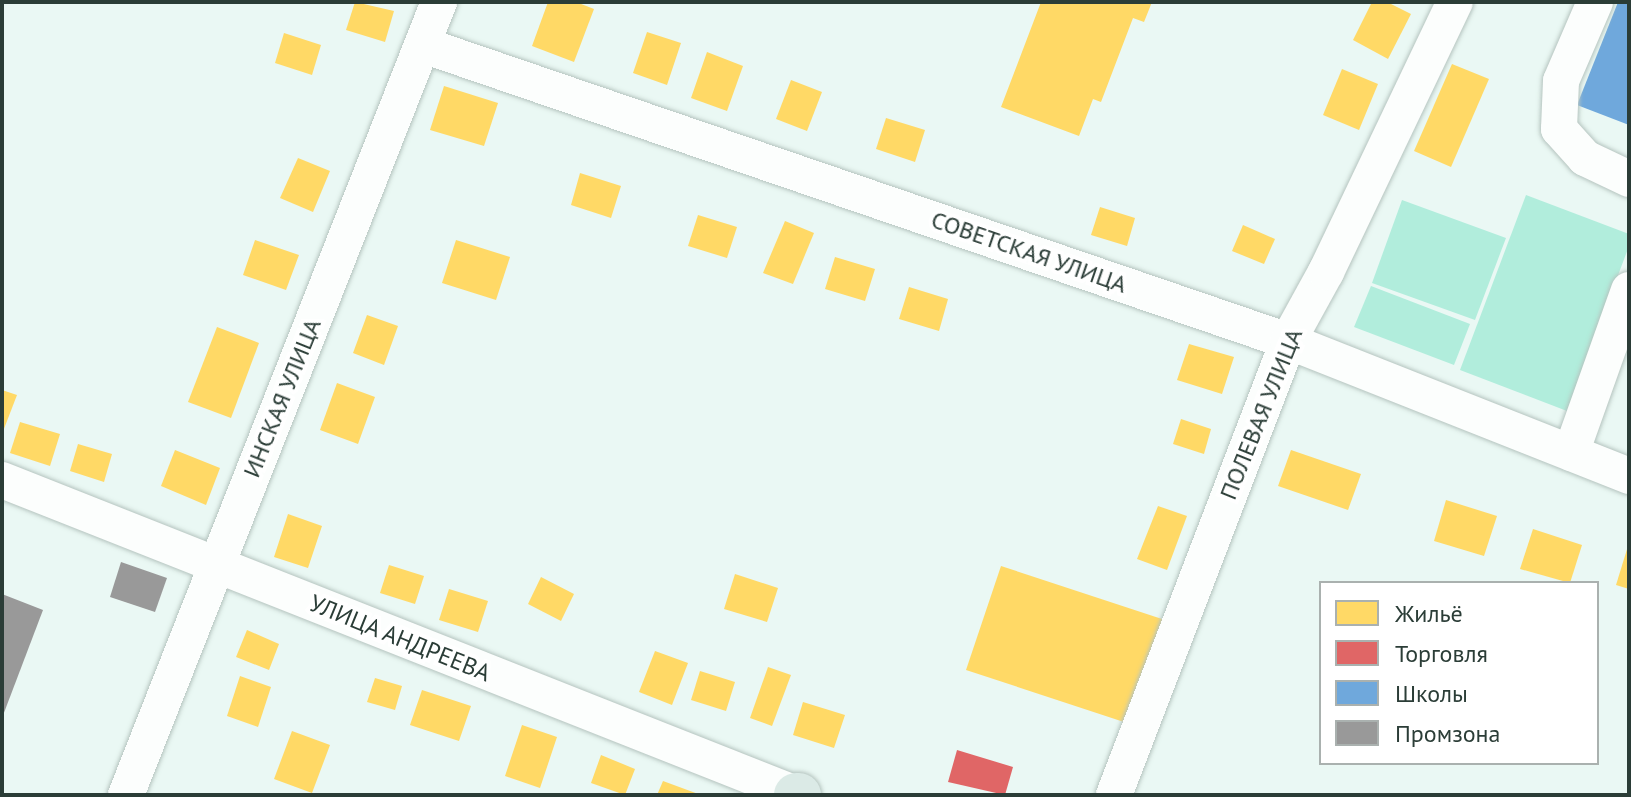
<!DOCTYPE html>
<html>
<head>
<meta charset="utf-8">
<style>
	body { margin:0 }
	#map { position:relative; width:1631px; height:797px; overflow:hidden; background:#eaf8f4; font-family:"PT Sans",sans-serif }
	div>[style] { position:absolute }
	.green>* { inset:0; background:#b1eddc }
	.homes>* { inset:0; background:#ffd966 }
	.shops>* { inset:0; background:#e06666 }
	.schools>* { inset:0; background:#6fa8dc }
	.industry>* { inset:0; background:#999 }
	.roads { filter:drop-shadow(0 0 2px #b5c4bf) drop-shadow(0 0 2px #b5c4bf) }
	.minor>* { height:36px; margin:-18px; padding:0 18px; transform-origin:18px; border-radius:18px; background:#fcfefd }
	.major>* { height:44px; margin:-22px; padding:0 22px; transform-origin:22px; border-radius:22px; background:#dbeae6 }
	span { translate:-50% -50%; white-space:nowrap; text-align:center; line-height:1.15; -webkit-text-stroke:8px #fff; paint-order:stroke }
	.street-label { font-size:24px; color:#2b3d37 }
	.frame { position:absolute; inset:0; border:4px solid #2b3d37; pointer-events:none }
	.legend { position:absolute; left:1319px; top:581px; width:280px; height:184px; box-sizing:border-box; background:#fff; border:2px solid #aab1af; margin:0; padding:10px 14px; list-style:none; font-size:24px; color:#2b3d37 }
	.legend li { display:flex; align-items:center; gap:16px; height:40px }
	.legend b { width:40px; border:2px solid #aab1af }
</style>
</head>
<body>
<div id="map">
	<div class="green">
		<i style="clip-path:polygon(1526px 195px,1629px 234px,1629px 246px,1567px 411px,1460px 370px)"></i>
		<i style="clip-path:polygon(1402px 200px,1506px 238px,1475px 320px,1372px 283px)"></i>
		<i style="clip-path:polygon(1371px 286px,1470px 324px,1454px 365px,1354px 327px)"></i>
	</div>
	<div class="homes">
		<i style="clip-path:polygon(355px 2px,394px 11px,385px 42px,346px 30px)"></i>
		<i style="clip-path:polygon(548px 2px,576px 2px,594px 9px,574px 62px,532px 46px)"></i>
		<i style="clip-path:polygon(1041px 2px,1152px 2px,1144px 22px,1133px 18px,1101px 102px,1093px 99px,1079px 136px,1001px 107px)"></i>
		<i style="clip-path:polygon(1372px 2px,1387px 2px,1411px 14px,1388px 59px,1353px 40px)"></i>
		<i style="clip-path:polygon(647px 32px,681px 43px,667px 85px,633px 73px)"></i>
		<i style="clip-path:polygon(284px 33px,321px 45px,312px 75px,275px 63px)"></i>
		<i style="clip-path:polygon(707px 52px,743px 66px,727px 111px,691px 98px)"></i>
		<i style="clip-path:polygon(1452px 64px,1489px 79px,1451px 167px,1414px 151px)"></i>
		<i style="clip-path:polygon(1342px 69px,1378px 84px,1359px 130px,1323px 115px)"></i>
		<i style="clip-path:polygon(791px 80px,822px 92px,807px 131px,776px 119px)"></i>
		<i style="clip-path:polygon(444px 86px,498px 103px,484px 146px,430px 130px)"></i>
		<i style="clip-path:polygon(886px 118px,925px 130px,915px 162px,876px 149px)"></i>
		<i style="clip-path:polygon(298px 158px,330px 171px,313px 212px,280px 198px)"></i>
		<i style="clip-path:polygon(580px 173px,621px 186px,611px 218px,571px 205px)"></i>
		<i style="clip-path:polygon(1100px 207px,1135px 218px,1127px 246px,1091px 235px)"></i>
		<i style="clip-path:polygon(698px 215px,737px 227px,727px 258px,688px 246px)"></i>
		<i style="clip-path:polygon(785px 221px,814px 233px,793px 284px,763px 273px)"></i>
		<i style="clip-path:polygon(1243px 225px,1275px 239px,1264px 264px,1232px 251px)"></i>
		<i style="clip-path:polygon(255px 240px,299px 255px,286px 290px,243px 275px)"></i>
		<i style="clip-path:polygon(456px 240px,510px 257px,496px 300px,442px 283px)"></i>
		<i style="clip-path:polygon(835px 257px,875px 269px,865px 301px,825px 289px)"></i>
		<i style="clip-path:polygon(909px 287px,948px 299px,939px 331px,899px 319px)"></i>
		<i style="clip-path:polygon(367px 315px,398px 326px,384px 365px,353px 353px)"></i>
		<i style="clip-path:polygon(217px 327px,259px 343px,231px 418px,188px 402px)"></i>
		<i style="clip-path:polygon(1189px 344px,1234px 357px,1222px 394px,1177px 380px)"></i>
		<i style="clip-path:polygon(337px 383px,375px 397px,358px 444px,320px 430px)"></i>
		<i style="clip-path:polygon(2px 390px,17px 395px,2px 434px)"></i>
		<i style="clip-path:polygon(1181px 419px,1211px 429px,1204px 454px,1173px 444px)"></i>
		<i style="clip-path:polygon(20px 422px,60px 434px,50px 466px,10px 453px)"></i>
		<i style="clip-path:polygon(78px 444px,112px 454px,104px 482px,70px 471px)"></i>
		<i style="clip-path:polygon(175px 450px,220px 468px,206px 505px,161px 486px)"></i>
		<i style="clip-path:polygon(1291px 450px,1361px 474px,1348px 510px,1278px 486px)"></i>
		<i style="clip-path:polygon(1446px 500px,1497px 516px,1484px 556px,1434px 541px)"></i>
		<i style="clip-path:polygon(1158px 506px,1187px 516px,1167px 570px,1137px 559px)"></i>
		<i style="clip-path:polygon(288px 514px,322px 526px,308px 568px,274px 557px)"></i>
		<i style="clip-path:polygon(1533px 529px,1582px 545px,1570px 583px,1520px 569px)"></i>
		<i style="clip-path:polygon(1628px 546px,1629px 546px,1629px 589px,1616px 585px)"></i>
		<i style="clip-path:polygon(389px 565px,424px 576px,415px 604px,380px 593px)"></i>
		<i style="clip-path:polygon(1001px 566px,1165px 620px,1130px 724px,966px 670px)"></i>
		<i style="clip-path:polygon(735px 574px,778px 588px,767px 622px,724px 609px)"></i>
		<i style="clip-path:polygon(541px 577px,574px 594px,561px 621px,528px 604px)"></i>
		<i style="clip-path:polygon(449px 589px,488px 601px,478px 632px,439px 620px)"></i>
		<i style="clip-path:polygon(247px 630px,279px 644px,269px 670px,236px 657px)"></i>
		<i style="clip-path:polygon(655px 651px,688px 663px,672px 705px,639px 692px)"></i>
		<i style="clip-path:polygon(768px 667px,791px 675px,772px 726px,750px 718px)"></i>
		<i style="clip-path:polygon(700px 671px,735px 682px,726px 711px,691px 700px)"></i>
		<i style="clip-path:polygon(240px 676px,271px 687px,258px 727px,227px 716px)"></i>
		<i style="clip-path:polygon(375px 678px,402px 686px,395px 710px,367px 702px)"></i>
		<i style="clip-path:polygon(422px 690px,471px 706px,459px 741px,410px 725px)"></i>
		<i style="clip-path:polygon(803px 702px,845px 715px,834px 748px,793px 735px)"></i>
		<i style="clip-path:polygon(522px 725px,557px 737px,540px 788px,505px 776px)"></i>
		<i style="clip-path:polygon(292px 731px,330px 745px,312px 793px,274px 779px)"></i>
		<i style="clip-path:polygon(601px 755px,635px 769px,625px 795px,591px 783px)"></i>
		<i style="clip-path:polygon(663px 781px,701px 795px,657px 795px)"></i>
	</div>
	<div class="shops">
		<i style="clip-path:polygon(957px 750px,1013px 767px,1005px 795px,948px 782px)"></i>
	</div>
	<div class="schools">
		<i style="clip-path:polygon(1618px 2px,1629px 2px,1629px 125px,1577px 105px)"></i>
	</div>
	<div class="industry">
		<i style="clip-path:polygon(121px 562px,167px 578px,155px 612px,110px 597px)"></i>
		<i style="clip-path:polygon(2px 594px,43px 610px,2px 718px)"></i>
	</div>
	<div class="roads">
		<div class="minor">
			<i style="left:1595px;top:2px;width:86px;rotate:113.3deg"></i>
			<i style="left:1561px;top:81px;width:48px;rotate:92.4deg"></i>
			<i style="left:1559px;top:129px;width:39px;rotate:48deg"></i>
			<i style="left:1585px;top:158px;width:49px;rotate:25.5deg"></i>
			<i style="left:423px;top:45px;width:914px;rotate:18.89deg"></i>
			<i style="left:1288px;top:341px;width:367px;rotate:21.6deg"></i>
			<i style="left:1571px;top:453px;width:173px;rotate:-70.4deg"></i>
			<i style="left:2px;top:480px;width:854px;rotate:21.58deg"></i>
			<i style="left:126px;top:795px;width:853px;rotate:-68.46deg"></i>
			<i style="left:1114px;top:795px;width:486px;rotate:-69deg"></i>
			<i style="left:1288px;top:341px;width:79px;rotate:-61.2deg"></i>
			<i style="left:1326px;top:272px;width:299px;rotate:-64.5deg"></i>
		</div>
		<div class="major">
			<i style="left:796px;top:795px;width:3px"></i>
		</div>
	</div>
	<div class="street-label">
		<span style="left:1029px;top:252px;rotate:19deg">СОВЕТСКАЯ УЛИЦА</span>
		<span style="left:282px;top:398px;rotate:-68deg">ИНСКАЯ УЛИЦА</span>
		<span style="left:1261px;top:414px;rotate:-68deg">ПОЛЕВАЯ УЛИЦА</span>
		<span style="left:400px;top:638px;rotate:22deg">УЛИЦА АНДРЕЕВА</span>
	</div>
	<div class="frame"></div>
	<ul class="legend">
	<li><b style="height:22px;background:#ffd966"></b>Жильё</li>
	<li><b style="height:22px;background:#e06666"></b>Торговля</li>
	<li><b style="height:22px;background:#6fa8dc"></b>Школы</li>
	<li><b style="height:22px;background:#999"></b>Промзона</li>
	</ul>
</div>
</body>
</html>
